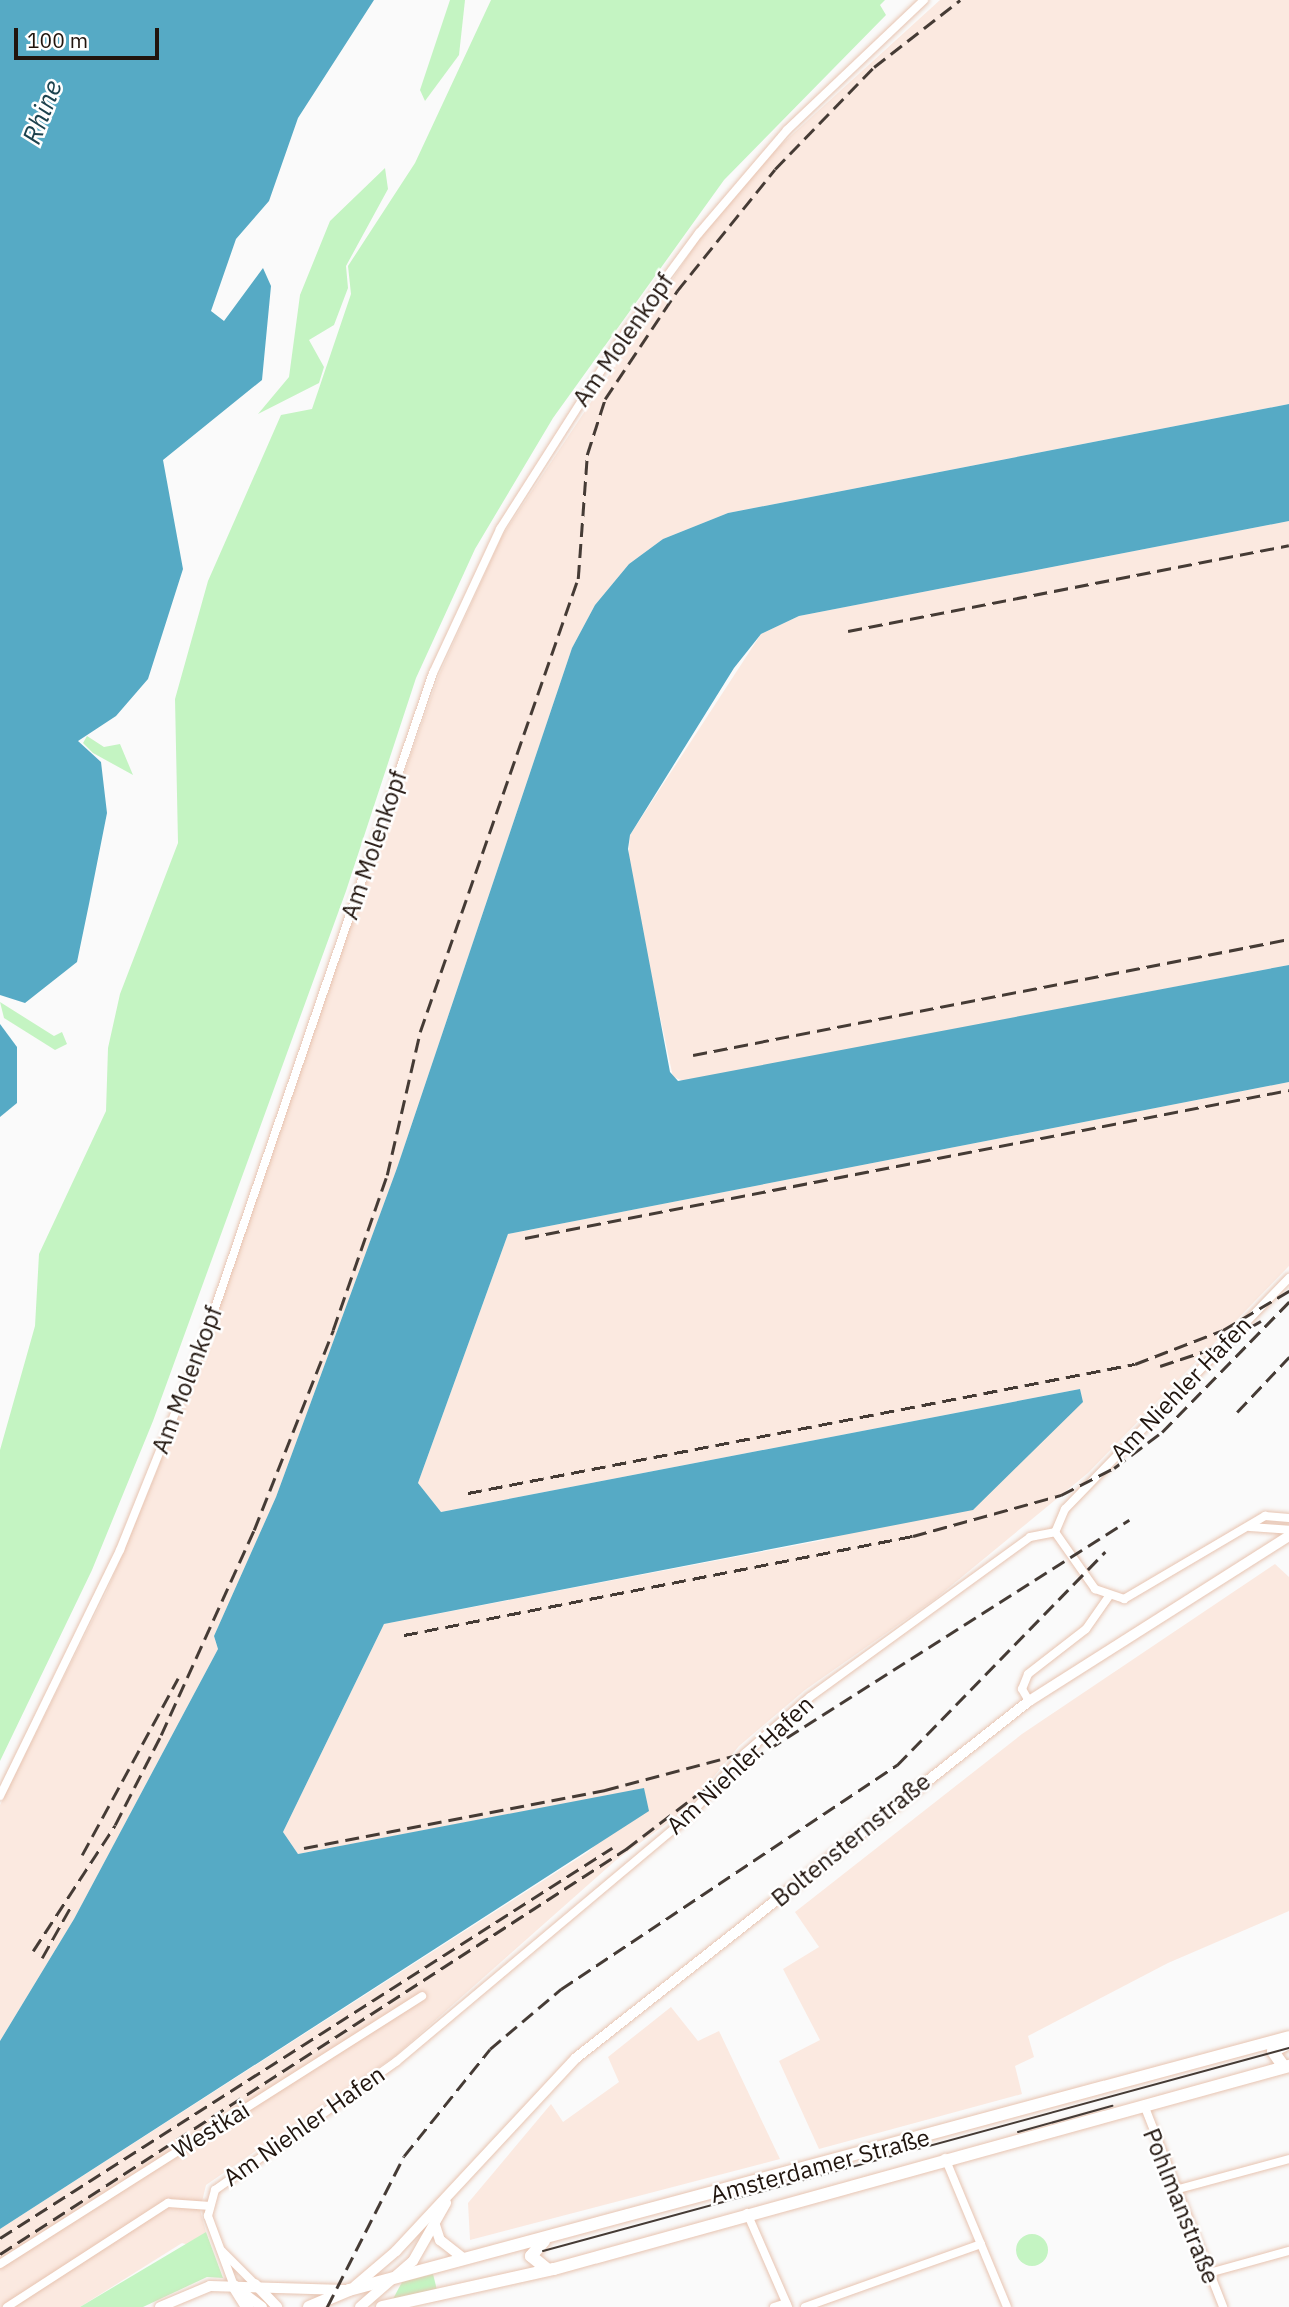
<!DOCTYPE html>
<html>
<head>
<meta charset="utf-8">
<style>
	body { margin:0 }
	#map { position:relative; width:1289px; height:2307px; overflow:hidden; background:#fafafa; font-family:"IBM Plex Sans",sans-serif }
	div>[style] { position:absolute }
	.built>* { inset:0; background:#fbe9e0 }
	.green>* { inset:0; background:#c4f4c2 }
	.round { border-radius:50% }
	.water>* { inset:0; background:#56aac5 }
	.roads { filter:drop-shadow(0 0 2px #e7c4b1) drop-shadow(0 0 2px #e7c4b1) }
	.minor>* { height:8px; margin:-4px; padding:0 4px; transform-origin:4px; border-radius:4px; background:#fff }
	.tertiary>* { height:10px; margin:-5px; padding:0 5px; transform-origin:5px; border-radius:5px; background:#fff }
	.secondary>* { height:10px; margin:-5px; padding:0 5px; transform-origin:5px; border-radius:5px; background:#fff }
	.primary>* { height:12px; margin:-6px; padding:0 6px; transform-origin:6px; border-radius:6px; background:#fff }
	.trunk>* { height:12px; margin:-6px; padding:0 6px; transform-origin:6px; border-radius:6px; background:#fff }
	.tram>* { height:2px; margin:-1px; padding:0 1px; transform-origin:1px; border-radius:1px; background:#453b35 }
	.rail>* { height:2.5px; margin-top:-1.25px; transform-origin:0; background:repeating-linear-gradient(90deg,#453b35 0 14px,transparent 0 21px) }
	span { translate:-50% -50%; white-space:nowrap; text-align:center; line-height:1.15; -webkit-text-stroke:5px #fff; paint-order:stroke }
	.street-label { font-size:24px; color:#21150e }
	.water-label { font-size:26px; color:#1c424e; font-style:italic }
	.scale { position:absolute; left:14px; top:28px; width:145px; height:32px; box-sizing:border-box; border:4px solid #21150e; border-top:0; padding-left:9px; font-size:21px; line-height:24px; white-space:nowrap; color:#21150e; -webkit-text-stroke:5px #fff; paint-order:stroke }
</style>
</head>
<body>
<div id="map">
	<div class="built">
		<i style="clip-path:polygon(940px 0,1289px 0,1289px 404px,728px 513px,663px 539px,629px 564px,595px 605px,572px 648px,397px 1168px,276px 1497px,214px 1636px,218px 1649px,74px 1919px,0 2041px,0 1805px,106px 1593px,157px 1471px,439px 675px,502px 536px,698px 241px,772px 153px)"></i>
		<i style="clip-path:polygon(1289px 521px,1289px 965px,684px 1081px,673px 1077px,628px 867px,630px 835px,761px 634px,799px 616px)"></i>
		<i style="clip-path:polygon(1289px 1082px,1289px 1266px,1088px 1473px,935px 1599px,805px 1690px,739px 1746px,688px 1808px,615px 1861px,395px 2056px,206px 2185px,200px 2210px,206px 2232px,189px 2245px,182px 2243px,80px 2307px,0 2307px,0 2229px,588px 1852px,646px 1800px,644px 1789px,298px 1854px,283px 1832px,384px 1624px,824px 1540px,1082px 1402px,1080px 1389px,441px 1512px,418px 1483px,508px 1234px)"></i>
		<i style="clip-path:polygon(1275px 1564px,1289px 1577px,1289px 1911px,1168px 1963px,1028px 2036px,1034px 2057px,1015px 2066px,1022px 2094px,819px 2149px,779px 2061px,820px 2040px,783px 1969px,819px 1947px,795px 1912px,1022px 1734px)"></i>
		<i style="clip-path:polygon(671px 2007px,698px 2041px,719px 2031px,780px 2159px,470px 2240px,468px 2203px,551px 2104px,563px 2122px,619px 2082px,608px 2057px)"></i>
	</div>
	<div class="green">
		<i style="clip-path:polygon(450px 0,465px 0,459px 55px,425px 101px,420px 90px)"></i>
		<i style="clip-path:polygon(491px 0,885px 0,880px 5px,886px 15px,724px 180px,553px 418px,475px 549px,416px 678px,346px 891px,153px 1421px,92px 1570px,0 1761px,0 1450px,35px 1326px,39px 1254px,106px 1111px,108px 1048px,120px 994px,178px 843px,175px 699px,208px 581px,281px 415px,312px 409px,351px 294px,348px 266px,415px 163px)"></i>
		<i style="clip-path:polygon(385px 168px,388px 189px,346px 266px,348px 288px,334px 325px,309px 340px,324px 367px,319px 383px,258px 414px,289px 377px,300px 295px,330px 221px)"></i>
		<i style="clip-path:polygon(87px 736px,104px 747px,120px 744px,133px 775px,93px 753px,83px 743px)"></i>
		<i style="clip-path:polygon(0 1002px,54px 1036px,62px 1032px,67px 1044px,55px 1050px,4px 1018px)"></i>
		<i style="clip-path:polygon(206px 2232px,223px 2278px,207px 2277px,143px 2307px,80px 2307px)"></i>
		<i class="round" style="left:1016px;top:2234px;width:32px;height:32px"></i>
		<i style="clip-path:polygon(433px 2274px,437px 2290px,393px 2299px,402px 2282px)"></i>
	</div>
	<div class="water">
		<i style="clip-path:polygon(0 0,374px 0,298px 118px,269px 201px,236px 239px,211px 311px,224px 321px,263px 268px,271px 286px,262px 380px,163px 460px,183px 569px,148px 679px,116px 716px,78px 741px,101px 762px,107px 813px,89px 904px,77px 962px,25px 1003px,0 995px)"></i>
		<i style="clip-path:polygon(1289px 404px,1289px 521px,799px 616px,761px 634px,734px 668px,630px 835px,628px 849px,670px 1072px,678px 1081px,1289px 965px,1289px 1082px,508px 1234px,418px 1483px,441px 1512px,1080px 1389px,1083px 1402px,973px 1510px,384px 1624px,283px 1832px,298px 1854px,644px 1788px,649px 1811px,0 2229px,0 2041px,74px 1919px,218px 1649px,214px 1636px,276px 1497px,397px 1168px,572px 648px,595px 605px,629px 564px,663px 539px,728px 513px)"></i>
		<i style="clip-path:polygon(0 1024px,17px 1047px,17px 1103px,0 1117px)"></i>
	</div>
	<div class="roads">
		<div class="minor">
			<i style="left:1289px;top:1278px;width:322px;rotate:134.1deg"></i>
			<i style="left:1065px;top:1509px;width:25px;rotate:113deg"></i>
			<i style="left:1055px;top:1532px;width:70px;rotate:54.9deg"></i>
			<i style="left:1095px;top:1589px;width:31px;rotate:19deg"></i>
			<i style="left:1124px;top:1599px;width:164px;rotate:-30.5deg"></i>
			<i style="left:1265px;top:1516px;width:24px;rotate:5deg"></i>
			<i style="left:1250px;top:1527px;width:39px;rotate:4deg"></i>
			<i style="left:1029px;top:1701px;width:14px;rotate:-120deg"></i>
			<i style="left:1022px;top:1689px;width:16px;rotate:-68deg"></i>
			<i style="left:1028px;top:1674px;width:73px;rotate:-37.8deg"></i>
			<i style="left:1086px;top:1629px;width:39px;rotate:-55deg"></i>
			<i style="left:0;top:1796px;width:274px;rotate:-64deg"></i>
			<i style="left:120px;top:1550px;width:220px;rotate:-68.1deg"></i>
			<i style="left:202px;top:1346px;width:712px;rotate:-71.06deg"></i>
			<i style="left:433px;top:673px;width:159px;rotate:-65deg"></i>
			<i style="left:500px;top:529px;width:225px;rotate:-57.5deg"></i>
			<i style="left:621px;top:339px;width:132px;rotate:-53.7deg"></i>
			<i style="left:699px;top:233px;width:135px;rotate:-49.5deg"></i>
			<i style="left:787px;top:130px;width:189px;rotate:-43.5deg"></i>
			<i style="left:1144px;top:2105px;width:217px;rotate:68.6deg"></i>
			<i style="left:945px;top:2158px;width:161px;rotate:67.4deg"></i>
			<i style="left:1175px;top:2190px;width:118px;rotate:-15.2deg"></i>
			<i style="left:747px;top:2213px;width:103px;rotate:66.4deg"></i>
			<i style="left:222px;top:2251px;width:47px;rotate:45deg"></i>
			<i style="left:0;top:2264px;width:500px;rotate:-32.4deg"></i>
			<i style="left:1209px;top:2273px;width:83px;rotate:-15.4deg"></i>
			<i style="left:234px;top:2286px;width:75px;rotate:-110.4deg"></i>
			<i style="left:208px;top:2216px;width:27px;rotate:-75deg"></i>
			<i style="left:215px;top:2190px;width:223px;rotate:-35.3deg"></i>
			<i style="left:397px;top:2061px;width:378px;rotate:-40deg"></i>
			<i style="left:687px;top:1818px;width:86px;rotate:-48.3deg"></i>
			<i style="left:744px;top:1754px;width:87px;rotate:-40.8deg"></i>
			<i style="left:810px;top:1697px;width:272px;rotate:-36deg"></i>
			<i style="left:1030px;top:1537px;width:25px;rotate:-11deg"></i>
			<i style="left:7px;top:2307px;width:192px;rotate:-32.9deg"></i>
			<i style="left:168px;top:2203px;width:39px;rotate:4deg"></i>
			<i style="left:774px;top:2307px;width:13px;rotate:-18deg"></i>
			<i style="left:805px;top:2307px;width:187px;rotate:-19.7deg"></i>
		</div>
		<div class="tertiary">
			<i style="left:255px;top:2284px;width:32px;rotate:46deg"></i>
			<i style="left:238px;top:2289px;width:30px;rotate:37deg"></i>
			<i style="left:160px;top:2307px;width:54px;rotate:-22.8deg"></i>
			<i style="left:210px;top:2286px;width:135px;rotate:1.7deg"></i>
		</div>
		<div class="secondary">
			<i style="left:435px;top:2225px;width:16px;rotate:72deg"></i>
			<i style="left:440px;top:2240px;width:31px;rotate:38deg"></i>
			<i style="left:355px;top:2286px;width:54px;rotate:-40.5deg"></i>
			<i style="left:396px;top:2251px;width:264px;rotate:-47deg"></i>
			<i style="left:576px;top:2058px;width:577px;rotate:-38.24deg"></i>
			<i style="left:1029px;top:1701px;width:308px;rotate:-32.4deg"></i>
			<i style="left:360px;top:2307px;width:70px;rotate:-41deg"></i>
			<i style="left:413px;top:2261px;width:67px;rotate:-60.4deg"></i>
		</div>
		<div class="primary">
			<i style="left:1284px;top:2067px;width:19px;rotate:-125deg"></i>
			<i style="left:1273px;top:2051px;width:18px;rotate:-27deg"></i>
			<i style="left:544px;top:2241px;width:20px;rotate:131deg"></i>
			<i style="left:531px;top:2256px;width:22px;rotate:39deg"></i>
			<i style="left:309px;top:2307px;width:43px;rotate:-23deg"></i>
			<i style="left:349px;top:2290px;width:973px;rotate:-15.06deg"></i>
			<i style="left:382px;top:2307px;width:176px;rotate:-12.5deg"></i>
			<i style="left:554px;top:2269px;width:763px;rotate:-15.44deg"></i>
		</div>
		<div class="trunk">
			<i style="left:234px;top:2286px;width:25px;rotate:58deg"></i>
		</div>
	</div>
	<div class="tram">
		<i style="left:1018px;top:2132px;width:98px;rotate:-15.5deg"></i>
		<i style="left:543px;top:2251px;width:773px;rotate:-15.22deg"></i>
	</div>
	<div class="rail">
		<i style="left:848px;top:631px;width:449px;rotate:-11deg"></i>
		<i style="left:693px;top:1055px;width:607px;rotate:-11.01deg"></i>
		<i style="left:525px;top:1238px;width:778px;rotate:-10.96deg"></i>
		<i style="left:1160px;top:1366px;width:57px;rotate:-18.4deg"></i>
		<i style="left:1214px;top:1348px;width:54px;rotate:-29.9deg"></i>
		<i style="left:1237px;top:1412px;width:76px;rotate:-46.6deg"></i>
		<i style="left:468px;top:1493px;width:679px;rotate:-10.95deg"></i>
		<i style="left:1135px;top:1364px;width:94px;rotate:-21.1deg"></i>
		<i style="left:1223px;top:1330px;width:77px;rotate:-30.6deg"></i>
		<i style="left:404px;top:1635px;width:519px;rotate:-11.01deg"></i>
		<i style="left:913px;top:1536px;width:154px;rotate:-15.5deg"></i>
		<i style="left:1061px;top:1495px;width:59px;rotate:-27deg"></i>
		<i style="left:1114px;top:1468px;width:60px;rotate:-36.9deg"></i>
		<i style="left:1162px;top:1432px;width:182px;rotate:-45.7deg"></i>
		<i style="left:304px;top:1848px;width:307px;rotate:-10.9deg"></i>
		<i style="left:605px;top:1790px;width:155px;rotate:-14.9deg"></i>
		<i style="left:82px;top:1855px;width:201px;rotate:-61.5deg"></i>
		<i style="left:33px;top:1951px;width:150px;rotate:-56.9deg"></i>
		<i style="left:115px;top:1825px;width:101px;rotate:-62.9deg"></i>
		<i style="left:161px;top:1735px;width:225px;rotate:-65.6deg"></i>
		<i style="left:254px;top:1530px;width:215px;rotate:-68.4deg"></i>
		<i style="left:333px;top:1330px;width:164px;rotate:-70.8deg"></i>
		<i style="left:387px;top:1175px;width:147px;rotate:-77deg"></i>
		<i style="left:420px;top:1032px;width:480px;rotate:-70.8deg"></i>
		<i style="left:578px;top:579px;width:124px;rotate:-85.8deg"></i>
		<i style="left:587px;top:455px;width:59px;rotate:-72.2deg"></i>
		<i style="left:605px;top:399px;width:130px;rotate:-56.3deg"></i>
		<i style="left:677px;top:291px;width:156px;rotate:-51.2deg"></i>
		<i style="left:775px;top:169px;width:142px;rotate:-45.9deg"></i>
		<i style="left:874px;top:67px;width:109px;rotate:-37.9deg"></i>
		<i style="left:42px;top:1958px;width:57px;rotate:-60.8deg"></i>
		<i style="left:0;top:2238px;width:726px;rotate:-32.51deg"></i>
		<i style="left:0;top:2254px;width:746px;rotate:-32.9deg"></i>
		<i style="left:626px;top:1849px;width:91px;rotate:-37.4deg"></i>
		<i style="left:698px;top:1794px;width:511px;rotate:-32.45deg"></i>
		<i style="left:327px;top:2307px;width:169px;rotate:-63deg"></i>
		<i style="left:404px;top:2156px;width:137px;rotate:-51.2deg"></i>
		<i style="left:490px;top:2049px;width:93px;rotate:-40.2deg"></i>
		<i style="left:561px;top:1989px;width:404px;rotate:-33.7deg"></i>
		<i style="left:897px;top:1765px;width:298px;rotate:-45.7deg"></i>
	</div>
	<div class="street-label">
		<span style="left:623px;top:340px;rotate:-55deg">Am Molenkopf</span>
		<span style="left:374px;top:845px;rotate:-71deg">Am Molenkopf</span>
		<span style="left:187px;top:1380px;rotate:-69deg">Am Molenkopf</span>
		<span style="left:1181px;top:1389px;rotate:-46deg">Am Niehler Hafen</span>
		<span style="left:740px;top:1765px;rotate:-43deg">Am Niehler Hafen</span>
		<span style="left:851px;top:1840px;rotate:-39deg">Boltensternstraße</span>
		<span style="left:304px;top:2126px;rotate:-35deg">Am Niehler Hafen</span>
		<span style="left:211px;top:2130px;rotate:-32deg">Westkai</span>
		<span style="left:820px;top:2166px;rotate:-15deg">Amsterdamer Straße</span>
		<span style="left:1181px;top:2206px;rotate:68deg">Pohlmanstraße</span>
	</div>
	<div class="water-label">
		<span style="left:42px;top:112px;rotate:-69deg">Rhine</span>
	</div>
	<div class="scale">100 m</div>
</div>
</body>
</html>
